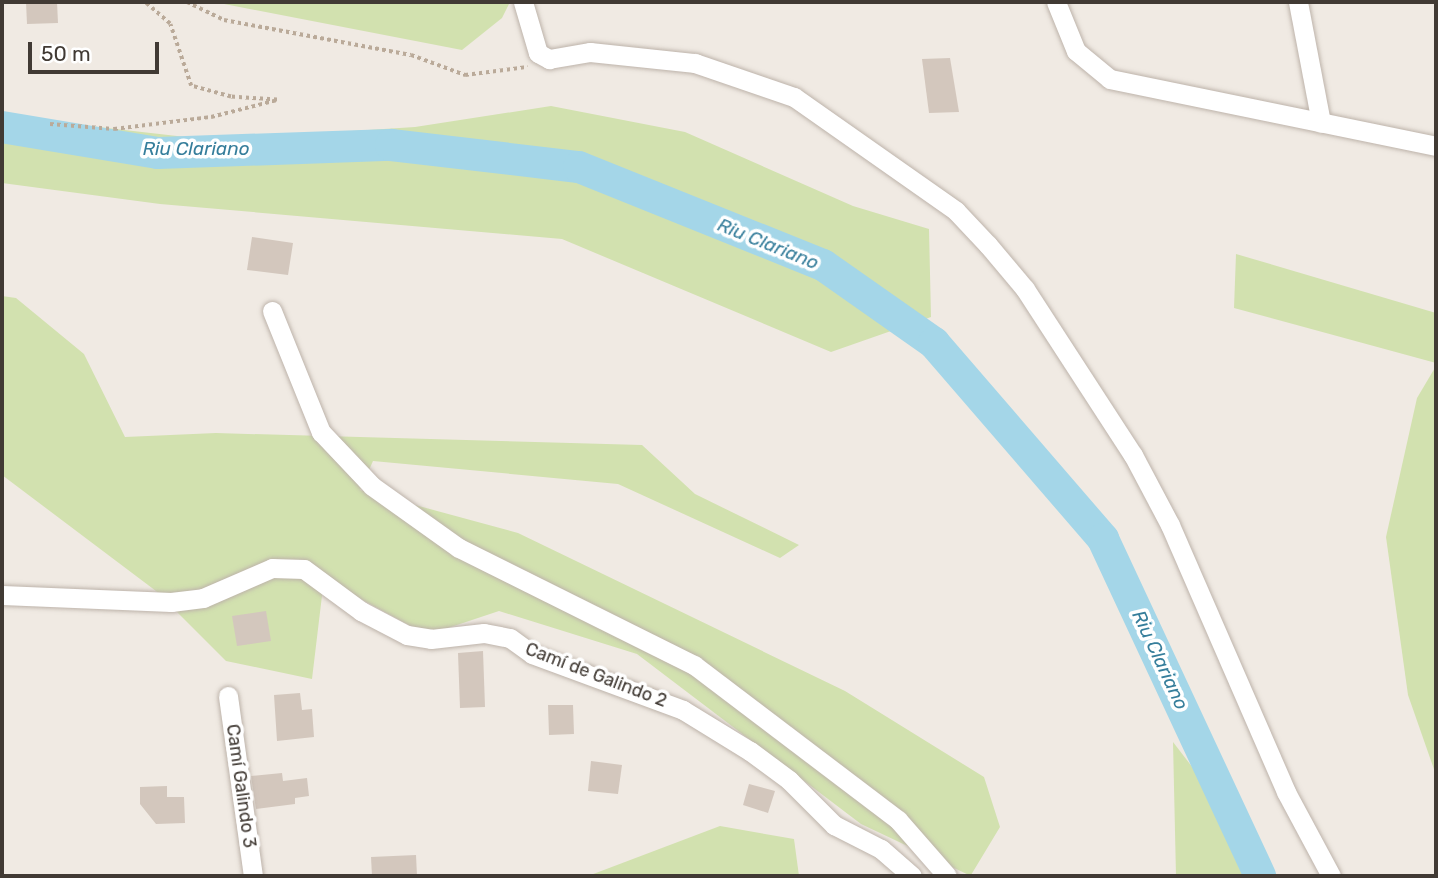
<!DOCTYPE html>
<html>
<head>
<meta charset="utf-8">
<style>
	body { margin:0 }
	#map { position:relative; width:1438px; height:878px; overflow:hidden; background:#f0eae3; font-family:Rubik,sans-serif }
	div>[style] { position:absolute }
	.green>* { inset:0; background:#d2e1af }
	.river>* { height:32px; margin:-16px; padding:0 16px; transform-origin:16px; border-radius:16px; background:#a4d6e8 }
	.building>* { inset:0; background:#d3c7bd }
	.path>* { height:3.5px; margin-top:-1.75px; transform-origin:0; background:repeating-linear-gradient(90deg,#baaa99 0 3.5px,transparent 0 7px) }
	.roads { filter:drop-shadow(0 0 2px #bdb3aa) drop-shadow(0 0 2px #bdb3aa) }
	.minor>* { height:19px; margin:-9.5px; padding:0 9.5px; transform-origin:9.5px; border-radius:9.5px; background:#fff }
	span { translate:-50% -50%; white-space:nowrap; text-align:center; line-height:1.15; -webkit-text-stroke:7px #fff; paint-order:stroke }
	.street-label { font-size:18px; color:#413a34 }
	.water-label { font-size:19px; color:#367e9b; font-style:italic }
	.frame { position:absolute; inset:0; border:4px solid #413a34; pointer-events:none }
	.scale { position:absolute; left:28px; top:42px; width:131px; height:32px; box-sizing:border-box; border:4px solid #413a34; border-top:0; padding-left:9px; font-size:21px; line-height:24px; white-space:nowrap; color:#413a34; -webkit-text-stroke:5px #fff; paint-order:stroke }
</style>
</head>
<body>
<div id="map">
	<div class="green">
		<i style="clip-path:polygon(214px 2px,510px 2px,502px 18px,462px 50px)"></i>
		<i style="clip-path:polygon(551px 106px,685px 132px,853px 206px,929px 229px,931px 317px,831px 352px,562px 239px,160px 204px,2px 183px,2px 116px,212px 140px,415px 127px)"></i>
		<i style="clip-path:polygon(1236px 254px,1436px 313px,1436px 363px,1234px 308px)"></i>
		<i style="clip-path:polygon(2px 296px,16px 298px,84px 354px,125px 437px,216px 433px,642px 445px,695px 494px,799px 545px,780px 558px,618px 484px,373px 461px,360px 490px,518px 533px,845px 691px,984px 777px,1000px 827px,971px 875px,977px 876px,971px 876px,861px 824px,637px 654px,499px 611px,427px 635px,324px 579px,312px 679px,226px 661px,156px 591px,2px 475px)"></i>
		<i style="clip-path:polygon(1436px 366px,1436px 775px,1408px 695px,1386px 537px,1417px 398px)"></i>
		<i style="clip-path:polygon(1173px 742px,1276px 876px,1176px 876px)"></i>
		<i style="clip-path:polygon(720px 826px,794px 839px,799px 876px,588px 876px)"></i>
	</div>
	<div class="river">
		<i style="left:2px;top:127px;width:158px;rotate:9.5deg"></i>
		<i style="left:158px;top:153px;width:233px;rotate:-2deg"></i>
		<i style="left:391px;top:145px;width:189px;rotate:6.7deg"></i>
		<i style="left:579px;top:167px;width:263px;rotate:21.9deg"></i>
		<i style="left:823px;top:265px;width:136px;rotate:35.1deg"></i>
		<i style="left:934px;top:343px;width:259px;rotate:49.2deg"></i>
		<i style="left:1103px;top:539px;width:372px;rotate:65deg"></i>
	</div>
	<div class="building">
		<i style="clip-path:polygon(26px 2px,57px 2px,58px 23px,27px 24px)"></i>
		<i style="clip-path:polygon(950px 58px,959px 112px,929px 113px,922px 59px)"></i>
		<i style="clip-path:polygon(252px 237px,293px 243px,288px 275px,247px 270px)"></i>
		<i style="clip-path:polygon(266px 611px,271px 641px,237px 646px,232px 616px)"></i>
		<i style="clip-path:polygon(483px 651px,485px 707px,460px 708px,458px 653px)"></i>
		<i style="clip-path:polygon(300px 693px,302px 710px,312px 709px,314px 737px,277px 741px,274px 695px)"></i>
		<i style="clip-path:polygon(548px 705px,573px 705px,574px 734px,549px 735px)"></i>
		<i style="clip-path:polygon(591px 761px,622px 765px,618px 794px,588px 791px)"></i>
		<i style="clip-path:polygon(282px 773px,283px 781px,307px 778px,309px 796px,295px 798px,295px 804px,256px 809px,251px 776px)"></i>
		<i style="clip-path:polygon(749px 784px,775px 791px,768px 813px,743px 805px)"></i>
		<i style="clip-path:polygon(167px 786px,167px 797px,184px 797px,185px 823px,156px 824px,140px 804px,140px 787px)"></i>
		<i style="clip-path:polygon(416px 855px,417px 876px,372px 876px,371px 857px)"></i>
	</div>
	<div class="path">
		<i style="left:187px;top:2px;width:41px;rotate:25.9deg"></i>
		<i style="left:224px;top:20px;width:190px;rotate:10.6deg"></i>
		<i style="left:411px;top:55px;width:58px;rotate:20.3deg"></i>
		<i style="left:465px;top:75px;width:63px;rotate:-7.4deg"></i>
		<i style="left:50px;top:124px;width:64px;rotate:4.5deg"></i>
		<i style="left:114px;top:129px;width:98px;rotate:-7.1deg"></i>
		<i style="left:211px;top:117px;width:68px;rotate:-14.4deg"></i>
		<i style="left:277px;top:100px;width:46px;rotate:-176.3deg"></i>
		<i style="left:231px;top:97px;width:41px;rotate:-164.6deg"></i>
		<i style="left:191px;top:86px;width:65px;rotate:-108.7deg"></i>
		<i style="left:170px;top:24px;width:33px;rotate:-139deg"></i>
	</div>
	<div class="roads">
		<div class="minor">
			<i style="left:523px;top:2px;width:53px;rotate:73.6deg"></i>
			<i style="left:538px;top:53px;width:13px;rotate:29deg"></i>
			<i style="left:549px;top:59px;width:42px;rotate:-9.7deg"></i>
			<i style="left:590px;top:52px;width:106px;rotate:6deg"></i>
			<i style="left:695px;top:63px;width:105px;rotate:19deg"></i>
			<i style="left:794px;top:97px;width:198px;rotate:35.1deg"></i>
			<i style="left:956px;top:211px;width:47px;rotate:46.7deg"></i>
			<i style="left:988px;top:245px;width:57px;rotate:49.9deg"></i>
			<i style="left:1025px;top:289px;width:198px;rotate:57deg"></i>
			<i style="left:1133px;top:455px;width:79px;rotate:62.1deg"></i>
			<i style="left:1170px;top:525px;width:291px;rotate:66.5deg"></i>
			<i style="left:1286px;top:792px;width:95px;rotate:61.8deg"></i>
			<i style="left:1056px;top:2px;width:53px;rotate:67.8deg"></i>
			<i style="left:1076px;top:51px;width:44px;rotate:39.5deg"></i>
			<i style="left:1110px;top:79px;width:333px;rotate:11.6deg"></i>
			<i style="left:1298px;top:2px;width:123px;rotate:79.2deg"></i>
			<i style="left:272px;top:311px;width:131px;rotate:68deg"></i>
			<i style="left:321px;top:432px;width:74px;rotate:46.6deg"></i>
			<i style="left:372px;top:486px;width:107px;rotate:35.5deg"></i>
			<i style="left:459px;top:548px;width:263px;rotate:26.5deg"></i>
			<i style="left:694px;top:665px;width:256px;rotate:37.2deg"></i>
			<i style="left:898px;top:820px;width:74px;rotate:48.8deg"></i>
			<i style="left:2px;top:595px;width:169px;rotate:2.4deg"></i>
			<i style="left:171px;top:602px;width:32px;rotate:-7deg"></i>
			<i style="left:203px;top:598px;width:75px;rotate:-23.5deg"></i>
			<i style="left:272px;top:568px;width:32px;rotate:2deg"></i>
			<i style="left:304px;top:569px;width:71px;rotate:36.4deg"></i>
			<i style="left:361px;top:611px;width:52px;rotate:27.6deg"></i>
			<i style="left:407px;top:635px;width:24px;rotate:9deg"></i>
			<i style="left:431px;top:639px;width:53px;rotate:-6.5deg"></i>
			<i style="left:484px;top:633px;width:26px;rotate:11deg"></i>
			<i style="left:510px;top:638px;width:27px;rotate:36deg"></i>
			<i style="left:532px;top:654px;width:161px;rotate:20.3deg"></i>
			<i style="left:683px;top:710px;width:79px;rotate:31.5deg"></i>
			<i style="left:750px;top:751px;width:49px;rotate:36.6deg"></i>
			<i style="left:789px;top:780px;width:64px;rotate:45deg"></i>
			<i style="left:834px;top:825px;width:53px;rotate:27.1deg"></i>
			<i style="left:881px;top:849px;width:41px;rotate:41.1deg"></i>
			<i style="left:228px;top:696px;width:182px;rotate:82.1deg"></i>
		</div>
	</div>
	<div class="street-label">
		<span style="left:596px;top:675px;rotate:21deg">Camí de Galindo 2</span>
		<span style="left:241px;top:786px;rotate:82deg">Camí Galindo 3</span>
	</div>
	<div class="water-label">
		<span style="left:196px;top:149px">Riu Clariano</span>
		<span style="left:768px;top:244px;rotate:22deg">Riu Clariano</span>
		<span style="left:1160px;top:660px;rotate:65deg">Riu Clariano</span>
	</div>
	<div class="frame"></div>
	<div class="scale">50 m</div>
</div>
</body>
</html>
